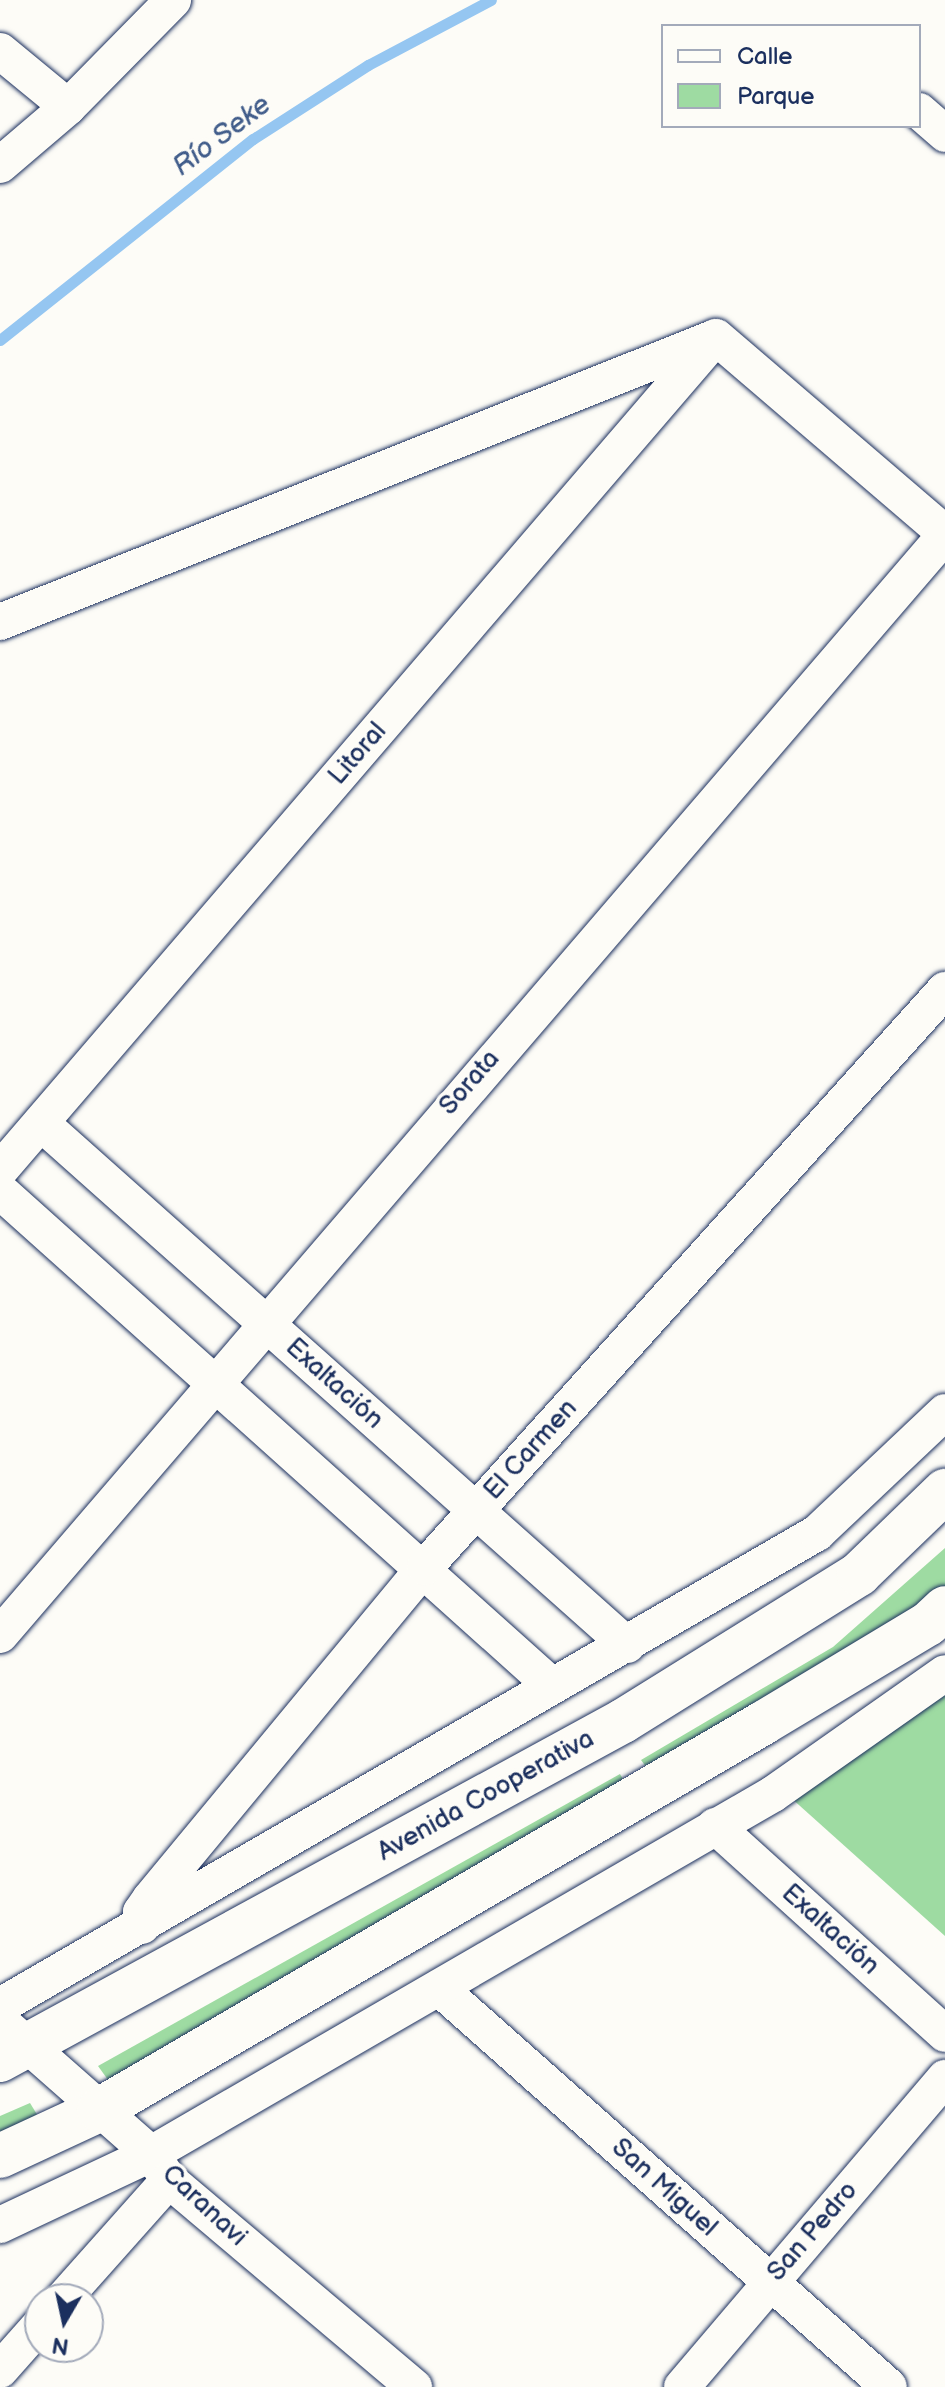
<!DOCTYPE html>
<html>
<head>
<meta charset="utf-8">
<style>
	body { margin:0 }
	#map { position:relative; width:945px; height:2387px; overflow:hidden; background:#fdfcf7; font-family:"Balsamiq Sans",sans-serif }
	div>[style] { position:absolute }
	.green>* { inset:0; background:#9edba2 }
	.stream>* { height:11px; margin:-5.5px; padding:0 5.5px; transform-origin:5.5px; border-radius:5.5px; background:#95c6f1 }
	.roads { filter:drop-shadow(0 0 2px #1b2f5e) drop-shadow(0 0 2px #1b2f5e) }
	.minor>* { height:36px; margin:-18px; padding:0 18px; transform-origin:18px; border-radius:18px; background:#fdfcf7 }
	.tertiary>* { height:44px; margin:-22px; padding:0 22px; transform-origin:22px; border-radius:22px; background:#fdfcf7 }
	span { translate:-50% -50%; white-space:nowrap; text-align:center; line-height:1.15; -webkit-text-stroke:7px #fdfcf7; paint-order:stroke }
	.street-label { font-size:26px; color:#1b2f5e }
	.water-label { font-size:28px; color:#405c8a; font-style:italic }
	.legend { position:absolute; left:661px; top:24px; width:260px; height:104px; box-sizing:border-box; background:#fdfcf7; border:2px solid #a3aaba; margin:0; padding:10px 14px; list-style:none; font-size:24px; color:#1b2f5e }
	.legend li { display:flex; align-items:center; gap:16px; height:40px }
	.legend b { width:40px; border:2px solid #a3aaba }
	.north { position:absolute; left:24px; top:2283px; width:80px; height:80px; box-sizing:border-box; background:#fdfcf7; border:2px solid #a3aaba; border-radius:50%; rotate:189deg; font-size:22px; font-weight:700; line-height:32px; text-align:center; color:#1b2f5e }
	.north::after { content:''; display:block; margin:auto; width:28px; height:36px; background:#1b2f5e; clip-path:polygon(50% 0,100% 100%,50% 72%,0 100%) }
</style>
</head>
<body>
<div id="map">
	<div class="green">
		<i style="clip-path:polygon(945px 1548px,945px 1604px,661px 1787px,641px 1760px,833px 1647px)"></i>
		<i style="clip-path:polygon(945px 1687px,945px 1936px,790px 1797px)"></i>
		<i style="clip-path:polygon(620px 1774px,636px 1801px,116px 2091px,98px 2066px)"></i>
		<i style="clip-path:polygon(30px 2103px,49px 2134px,0 2155px,0 2116px)"></i>
	</div>
	<div class="stream">
		<i style="left:0;top:340px;width:323px;rotate:-38.5deg"></i>
		<i style="left:253px;top:139px;width:137px;rotate:-32.8deg"></i>
		<i style="left:368px;top:65px;width:139px;rotate:-27.9deg"></i>
	</div>
	<div class="roads">
		<div class="minor">
			<i style="left:0;top:51px;width:88px;rotate:39.5deg"></i>
			<i style="left:919px;top:111px;width:35px;rotate:41deg"></i>
			<i style="left:0;top:165px;width:89px;rotate:-40.5deg"></i>
			<i style="left:68px;top:107px;width:150px;rotate:-45.5deg"></i>
			<i style="left:716px;top:337px;width:301px;rotate:40.6deg"></i>
			<i style="left:0;top:622px;width:765px;rotate:-21.7deg"></i>
			<i style="left:41px;top:1123px;width:785px;rotate:41.69deg"></i>
			<i style="left:0;top:1170px;width:1098px;rotate:-49.32deg"></i>
			<i style="left:0;top:1191px;width:740px;rotate:41.88deg"></i>
			<i style="left:0;top:1635px;width:1450px;rotate:-49.33deg"></i>
			<i style="left:715px;top:1826px;width:310px;rotate:42.1deg"></i>
			<i style="left:142px;top:1926px;width:14px;rotate:-94deg"></i>
			<i style="left:141px;top:1912px;width:16px;rotate:-55deg"></i>
			<i style="left:150px;top:1899px;width:431px;rotate:-50.4deg"></i>
			<i style="left:425px;top:1567px;width:777px;rotate:-47.97deg"></i>
			<i style="left:439px;top:1988px;width:601px;rotate:41.56deg"></i>
			<i style="left:0;top:2006px;width:944px;rotate:-30.07deg"></i>
			<i style="left:817px;top:1533px;width:176px;rotate:-43.4deg"></i>
			<i style="left:8px;top:2028px;width:191px;rotate:41.4deg"></i>
			<i style="left:151px;top:2154px;width:32px;rotate:55deg"></i>
			<i style="left:169px;top:2180px;width:321px;rotate:40.2deg"></i>
			<i style="left:0;top:2225px;width:167px;rotate:-25.2deg"></i>
			<i style="left:151px;top:2154px;width:719px;rotate:-30.06deg"></i>
			<i style="left:773px;top:1794px;width:210px;rotate:-35.1deg"></i>
			<i style="left:63px;top:2299px;width:159px;rotate:-48.3deg"></i>
			<i style="left:0;top:2370px;width:60px;rotate:-48.4deg"></i>
			<i style="left:682px;top:2387px;width:406px;rotate:-49.6deg"></i>
		</div>
		<div class="tertiary">
			<i style="left:0;top:2060px;width:709px;rotate:-28.55deg"></i>
			<i style="left:623px;top:1721px;width:278px;rotate:-31.9deg"></i>
			<i style="left:859px;top:1574px;width:120px;rotate:-44deg"></i>
			<i style="left:0;top:2156px;width:109px;rotate:-24.9deg"></i>
			<i style="left:99px;top:2110px;width:769px;rotate:-30.23deg"></i>
			<i style="left:763px;top:1723px;width:192px;rotate:-31deg"></i>
			<i style="left:928px;top:1624px;width:23px;rotate:-43deg"></i>
		</div>
	</div>
	<div class="street-label">
		<span style="left:358px;top:754px;rotate:-49deg">Litoral</span>
		<span style="left:470px;top:1083px;rotate:-49deg">Sorata</span>
		<span style="left:334px;top:1384px;rotate:42deg">Exaltación</span>
		<span style="left:531px;top:1450px;rotate:-48deg">El Carmen</span>
		<span style="left:486px;top:1796px;rotate:-29deg">Avenida Cooperativa</span>
		<span style="left:830px;top:1930px;rotate:42deg">Exaltación</span>
		<span style="left:664px;top:2188px;rotate:42deg">San Miguel</span>
		<span style="left:204px;top:2206px;rotate:43deg">Caranavi</span>
		<span style="left:813px;top:2232px;rotate:-49deg">San Pedro</span>
	</div>
	<div class="water-label">
		<span style="left:222px;top:136px;rotate:-37deg">Río Seke</span>
	</div>
	<ul class="legend">
	<li><b style="height:10px;background:#fdfcf7"></b>Calle</li>
	<li><b style="height:22px;background:#9edba2"></b>Parque</li>
	</ul>
	<div class="north">N</div>
</div>
</body>
</html>
